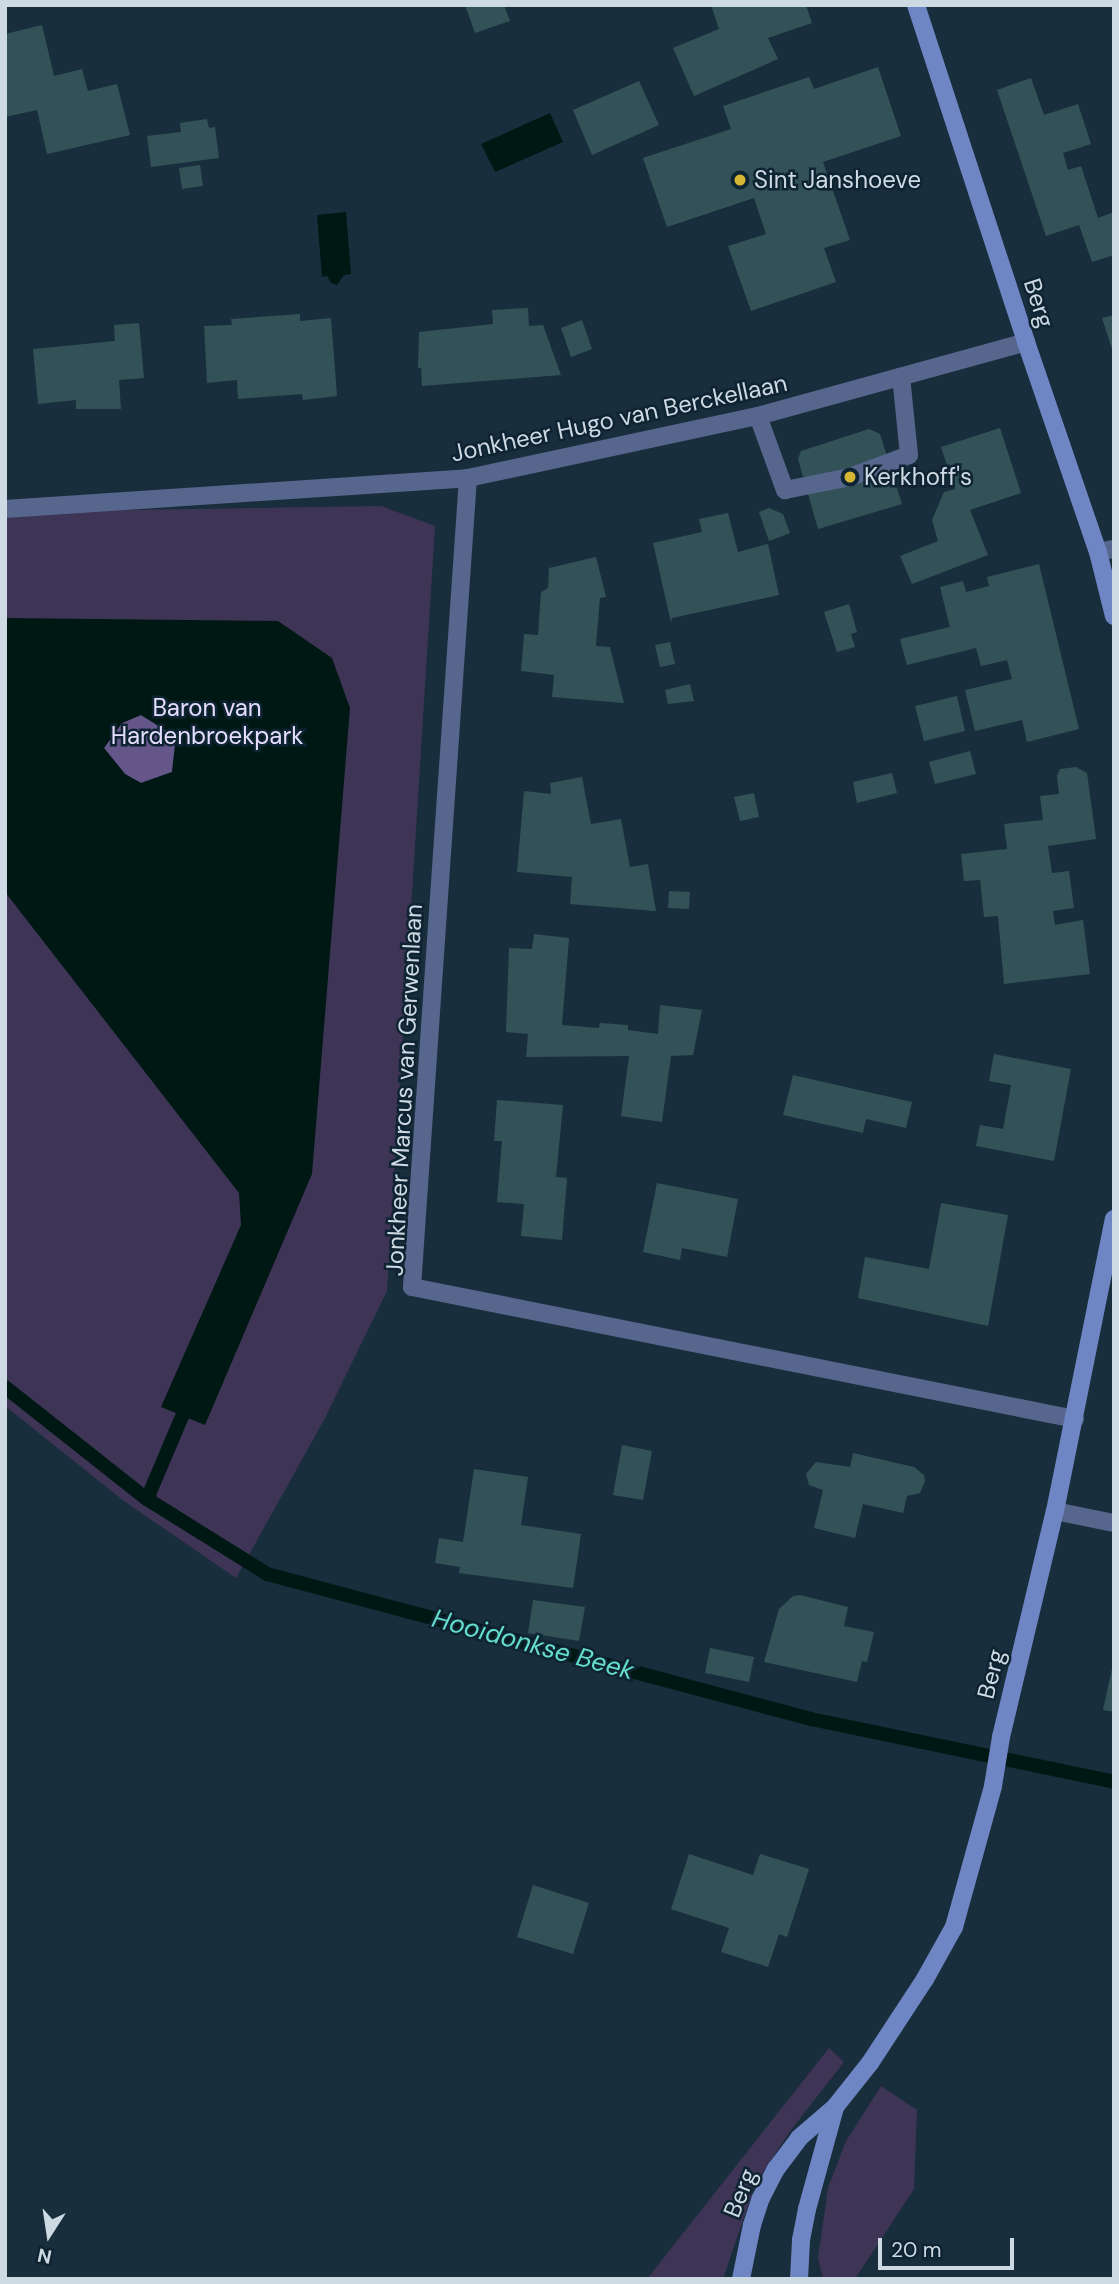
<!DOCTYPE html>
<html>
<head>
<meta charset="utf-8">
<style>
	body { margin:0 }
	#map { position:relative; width:1119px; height:2284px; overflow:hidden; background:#192e3c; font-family:"DM Sans",sans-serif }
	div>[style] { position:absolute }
	.green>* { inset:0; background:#3e3456 }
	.forest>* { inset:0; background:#65568a }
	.water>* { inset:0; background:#001814 }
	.stream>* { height:14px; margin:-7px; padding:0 7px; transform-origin:7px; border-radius:7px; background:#001814 }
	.building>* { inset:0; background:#335257 }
	.lane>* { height:18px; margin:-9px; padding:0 9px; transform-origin:9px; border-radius:9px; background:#57668d }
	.street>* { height:18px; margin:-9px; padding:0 9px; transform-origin:9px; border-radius:9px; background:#57668d }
	.secondary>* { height:18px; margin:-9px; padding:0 9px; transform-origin:9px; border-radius:9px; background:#6f86c4 }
	.dots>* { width:19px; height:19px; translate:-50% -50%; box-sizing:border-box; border:4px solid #0f2432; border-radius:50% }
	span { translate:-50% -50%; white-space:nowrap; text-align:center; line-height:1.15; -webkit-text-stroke:5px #0f2432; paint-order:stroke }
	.poi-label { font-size:24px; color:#cedae3 }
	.left { translate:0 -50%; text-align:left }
	.street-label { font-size:24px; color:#cedae3 }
	.park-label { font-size:24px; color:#e5ddfe }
	.water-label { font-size:26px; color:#64decb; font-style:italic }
	.frame { position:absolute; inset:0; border:7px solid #cedae3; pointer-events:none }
	.north { position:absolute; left:14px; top:2200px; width:70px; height:70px; -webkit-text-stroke:5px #0f2432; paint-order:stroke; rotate:192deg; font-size:19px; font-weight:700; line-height:28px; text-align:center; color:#cedae3 }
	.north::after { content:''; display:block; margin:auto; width:24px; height:32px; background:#cedae3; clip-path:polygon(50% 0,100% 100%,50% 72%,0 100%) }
	.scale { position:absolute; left:878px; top:2238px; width:136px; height:32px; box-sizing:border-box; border:4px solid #cedae3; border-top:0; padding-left:9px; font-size:21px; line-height:24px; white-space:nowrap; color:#cedae3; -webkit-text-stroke:5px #0f2432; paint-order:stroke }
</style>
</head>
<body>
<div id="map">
	<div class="green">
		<i style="clip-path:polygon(381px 506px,435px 526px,387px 1291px,324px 1420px,236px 1578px,124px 1501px,5px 1406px,5px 512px)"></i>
		<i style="clip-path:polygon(829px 2048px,844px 2062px,791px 2130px,755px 2185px,723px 2279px,647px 2279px)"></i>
		<i style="clip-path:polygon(881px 2086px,917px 2110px,914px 2189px,855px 2279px,823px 2279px,818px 2258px,828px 2188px,846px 2141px)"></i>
	</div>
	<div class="forest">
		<i style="clip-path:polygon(141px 715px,176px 736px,172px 772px,141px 783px,125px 774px,104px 748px,122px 723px)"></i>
	</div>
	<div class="water">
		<i style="clip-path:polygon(550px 113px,563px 142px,495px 172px,481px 144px)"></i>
		<i style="clip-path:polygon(346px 212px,351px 274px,344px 275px,337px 285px,331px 283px,327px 276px,322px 277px,317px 215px)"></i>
		<i style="clip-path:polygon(evenodd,5px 618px,278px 621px,332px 658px,350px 708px,312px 1174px,205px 1425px,161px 1407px,241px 1225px,239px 1193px,5px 892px,5px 618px,141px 715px,176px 737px,172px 772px,141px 783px,125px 774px,104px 748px,122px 723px,141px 715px)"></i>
	</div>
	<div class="stream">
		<i style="left:5px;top:1387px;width:181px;rotate:38.3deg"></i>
		<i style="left:147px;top:1499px;width:142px;rotate:32deg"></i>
		<i style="left:267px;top:1574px;width:563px;rotate:14.92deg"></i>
		<i style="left:811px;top:1719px;width:309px;rotate:11.7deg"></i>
		<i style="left:147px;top:1499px;width:108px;rotate:-67deg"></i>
	</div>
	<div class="building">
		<i style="clip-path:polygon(465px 5px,504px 5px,510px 21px,475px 33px)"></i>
		<i style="clip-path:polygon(711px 5px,806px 5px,812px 23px,768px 38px,778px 59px,694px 96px,673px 48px,719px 29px)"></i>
		<i style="clip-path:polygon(42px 25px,54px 76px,82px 69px,88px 91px,117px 84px,130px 135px,47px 154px,37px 110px,5px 117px,5px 34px)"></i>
		<i style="clip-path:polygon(878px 67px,901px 136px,823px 162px,850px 240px,824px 248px,836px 282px,751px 311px,728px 246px,766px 234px,754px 198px,667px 227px,643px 158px,731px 129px,723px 106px,809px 77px,814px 89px)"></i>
		<i style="clip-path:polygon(1031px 78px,1044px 115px,1078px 104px,1091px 144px,1063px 153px,1068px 170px,1081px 166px,1098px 218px,1114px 212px,1114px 255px,1092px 262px,1079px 225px,1046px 236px,997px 90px)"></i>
		<i style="clip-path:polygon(639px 81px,659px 125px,592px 155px,573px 110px)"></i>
		<i style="clip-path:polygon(207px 119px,209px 128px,215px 127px,219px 158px,151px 167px,147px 136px,181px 132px,180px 123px)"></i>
		<i style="clip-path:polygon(200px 165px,203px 186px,182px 189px,179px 168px)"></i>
		<i style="clip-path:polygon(528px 308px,529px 326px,543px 325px,561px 375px,422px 386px,421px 368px,418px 368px,419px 332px,493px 324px,492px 310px)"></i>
		<i style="clip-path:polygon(300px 314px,300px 321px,331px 318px,337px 396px,303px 400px,302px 394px,238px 399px,237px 380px,207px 383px,204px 326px,232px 325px,231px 319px)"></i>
		<i style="clip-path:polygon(1114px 315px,1114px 352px,1113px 352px,1102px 318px)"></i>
		<i style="clip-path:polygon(582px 320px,592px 349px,571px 357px,561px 328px)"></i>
		<i style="clip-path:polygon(139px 323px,144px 378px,119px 380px,121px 409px,76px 409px,76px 400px,38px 404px,33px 349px,115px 341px,114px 325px)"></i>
		<i style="clip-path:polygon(1000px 428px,1021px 493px,970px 510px,988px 555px,912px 584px,900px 556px,938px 541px,932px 520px,944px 492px,955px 489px,941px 447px)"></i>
		<i style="clip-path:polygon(869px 429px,880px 434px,902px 504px,818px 529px,798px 459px,801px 451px)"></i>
		<i style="clip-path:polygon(769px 508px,783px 514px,790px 533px,769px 541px,759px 512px)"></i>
		<i style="clip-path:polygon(728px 513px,738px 552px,768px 544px,779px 595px,672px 618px,671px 623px,653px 543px,702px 532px,699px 519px)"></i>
		<i style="clip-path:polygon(596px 557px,606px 597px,600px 598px,596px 646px,610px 647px,624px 703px,552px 697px,554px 675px,521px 671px,524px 634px,538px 635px,541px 592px,548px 588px,549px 568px)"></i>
		<i style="clip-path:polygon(1039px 564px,1079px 729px,1027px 742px,1022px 720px,975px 731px,965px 690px,1012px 679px,1007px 660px,981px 666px,976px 648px,907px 665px,900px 639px,950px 627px,940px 587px,963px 581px,966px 592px,989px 586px,987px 577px)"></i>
		<i style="clip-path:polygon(849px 604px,857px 632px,851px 634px,855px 647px,837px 652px,824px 612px)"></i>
		<i style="clip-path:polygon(670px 642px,675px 664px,660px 667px,655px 645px)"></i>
		<i style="clip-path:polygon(690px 684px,694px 701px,668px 704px,665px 690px)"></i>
		<i style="clip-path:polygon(957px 696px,965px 731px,924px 741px,915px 706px)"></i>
		<i style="clip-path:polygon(970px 751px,976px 774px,935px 784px,929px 762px)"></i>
		<i style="clip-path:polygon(1076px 767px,1087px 773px,1096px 839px,1048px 846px,1052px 873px,1069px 871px,1074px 908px,1053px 911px,1055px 925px,1083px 920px,1090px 974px,1004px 984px,998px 916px,984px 917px,980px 880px,964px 881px,961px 854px,1007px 849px,1004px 824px,1043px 820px,1040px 796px,1059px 794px,1057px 776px,1060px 769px)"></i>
		<i style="clip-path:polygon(892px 773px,897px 793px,857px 803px,853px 782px)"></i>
		<i style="clip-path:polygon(582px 777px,591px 824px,621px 819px,630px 867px,648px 864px,656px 911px,570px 904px,572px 877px,517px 872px,524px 791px,551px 794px,550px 783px)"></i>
		<i style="clip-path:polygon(754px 793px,759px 817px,740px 821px,734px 797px)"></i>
		<i style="clip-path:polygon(669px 891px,690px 892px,689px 909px,668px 908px)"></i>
		<i style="clip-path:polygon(534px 934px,569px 938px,562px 1025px,599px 1028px,600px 1023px,628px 1025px,628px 1030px,658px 1034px,660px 1005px,702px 1010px,693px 1055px,671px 1056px,662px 1122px,621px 1116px,629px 1056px,526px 1057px,528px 1034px,506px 1032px,509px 948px,532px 949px)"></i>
		<i style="clip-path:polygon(994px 1054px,1071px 1069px,1054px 1161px,976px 1146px,980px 1125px,1003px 1129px,1011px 1085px,989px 1081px)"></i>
		<i style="clip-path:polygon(793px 1075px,912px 1102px,906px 1128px,866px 1119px,863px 1133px,783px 1115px)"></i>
		<i style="clip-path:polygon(497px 1100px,563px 1105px,556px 1177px,567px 1178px,562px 1240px,521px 1236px,524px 1204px,497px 1202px,502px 1141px,494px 1141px)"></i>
		<i style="clip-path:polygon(657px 1183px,738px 1199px,727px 1257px,682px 1248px,680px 1260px,643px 1252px)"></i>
		<i style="clip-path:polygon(941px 1203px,1008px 1215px,988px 1326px,858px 1298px,865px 1257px,929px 1269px)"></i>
		<i style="clip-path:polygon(622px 1445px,652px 1451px,643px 1500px,613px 1495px)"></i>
		<i style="clip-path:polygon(853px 1453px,914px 1467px,924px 1475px,925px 1481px,920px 1493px,907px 1496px,903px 1513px,863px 1504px,855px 1538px,814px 1528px,823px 1490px,809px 1485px,806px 1474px,816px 1462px,850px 1467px)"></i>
		<i style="clip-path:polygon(474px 1469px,528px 1477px,521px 1525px,581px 1534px,573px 1588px,459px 1573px,460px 1567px,435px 1563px,439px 1538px,463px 1542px)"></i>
		<i style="clip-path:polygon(800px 1595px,848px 1607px,844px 1626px,874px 1632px,867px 1662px,862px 1661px,857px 1682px,764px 1662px,779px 1609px,793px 1596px)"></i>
		<i style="clip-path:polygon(533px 1600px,585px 1607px,579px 1641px,528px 1633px)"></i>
		<i style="clip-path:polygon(710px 1648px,754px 1657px,749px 1682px,705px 1673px)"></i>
		<i style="clip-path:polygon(1113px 1664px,1114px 1664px,1114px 1712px,1103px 1710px)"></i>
		<i style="clip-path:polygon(689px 1854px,753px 1875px,760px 1854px,809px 1869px,787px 1937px,779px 1934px,768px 1967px,721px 1952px,729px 1928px,671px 1909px)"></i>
		<i style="clip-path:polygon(533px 1885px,589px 1903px,573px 1954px,517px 1937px)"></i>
	</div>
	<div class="lane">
		<i style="left:758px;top:416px;width:79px;rotate:70deg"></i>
		<i style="left:785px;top:490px;width:66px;rotate:-11.3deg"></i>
		<i style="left:850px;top:477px;width:63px;rotate:-20.4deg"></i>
		<i style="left:909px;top:455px;width:79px;rotate:-95.8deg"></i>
	</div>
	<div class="street">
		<i style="left:468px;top:478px;width:811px;rotate:93.96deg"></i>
		<i style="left:412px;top:1287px;width:676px;rotate:11.26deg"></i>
		<i style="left:5px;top:509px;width:464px;rotate:-3.8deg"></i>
		<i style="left:468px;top:478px;width:297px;rotate:-12.1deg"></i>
		<i style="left:758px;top:416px;width:278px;rotate:-15.4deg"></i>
		<i style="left:1098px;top:552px;width:16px;rotate:-11deg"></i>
		<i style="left:1055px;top:1511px;width:60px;rotate:11.5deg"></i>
	</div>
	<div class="secondary">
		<i style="left:916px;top:5px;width:354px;rotate:71.9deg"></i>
		<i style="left:1026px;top:342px;width:222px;rotate:71.1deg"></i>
		<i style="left:1098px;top:552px;width:66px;rotate:76deg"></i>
		<i style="left:741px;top:2279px;width:55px;rotate:-78.5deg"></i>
		<i style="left:752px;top:2225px;width:28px;rotate:-72deg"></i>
		<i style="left:761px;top:2198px;width:33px;rotate:-63deg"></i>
		<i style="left:776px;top:2169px;width:39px;rotate:-53deg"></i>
		<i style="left:799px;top:2138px;width:48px;rotate:-40.7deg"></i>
		<i style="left:835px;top:2107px;width:56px;rotate:-51.5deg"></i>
		<i style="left:870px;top:2063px;width:100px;rotate:-56.8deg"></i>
		<i style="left:925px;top:1979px;width:60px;rotate:-60.9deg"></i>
		<i style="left:954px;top:1927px;width:146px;rotate:-74.5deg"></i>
		<i style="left:993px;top:1786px;width:50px;rotate:-80.7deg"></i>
		<i style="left:1001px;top:1737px;width:232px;rotate:-76.6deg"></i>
		<i style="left:1055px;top:1511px;width:298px;rotate:-78.6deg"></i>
		<i style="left:799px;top:2279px;width:39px;rotate:-87deg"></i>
		<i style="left:801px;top:2240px;width:32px;rotate:-79deg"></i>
		<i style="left:807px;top:2209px;width:106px;rotate:-74.6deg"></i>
	</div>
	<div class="dots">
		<i style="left:740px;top:180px;background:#d5b534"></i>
		<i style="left:850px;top:477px;background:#d5b534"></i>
	</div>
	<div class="poi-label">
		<span class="left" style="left:754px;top:180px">Sint Janshoeve</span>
		<span class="left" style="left:864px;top:477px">Kerkhoff's</span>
	</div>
	<div class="street-label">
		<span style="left:1039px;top:303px;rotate:72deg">Berg</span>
		<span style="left:619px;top:418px;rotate:-12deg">Jonkheer Hugo van Berckellaan</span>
		<span style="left:404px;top:1090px;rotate:-87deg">Jonkheer Marcus van Gerwenlaan</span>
		<span style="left:991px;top:1674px;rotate:-76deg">Berg</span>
		<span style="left:740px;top:2193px;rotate:-68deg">Berg</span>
	</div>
	<div class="park-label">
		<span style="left:207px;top:722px">Baron van<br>Hardenbroekpark</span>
	</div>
	<div class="water-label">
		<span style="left:533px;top:1645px;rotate:15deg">Hooidonkse Beek</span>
	</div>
	<div class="frame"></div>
	<div class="north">N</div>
	<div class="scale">20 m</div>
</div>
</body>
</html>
